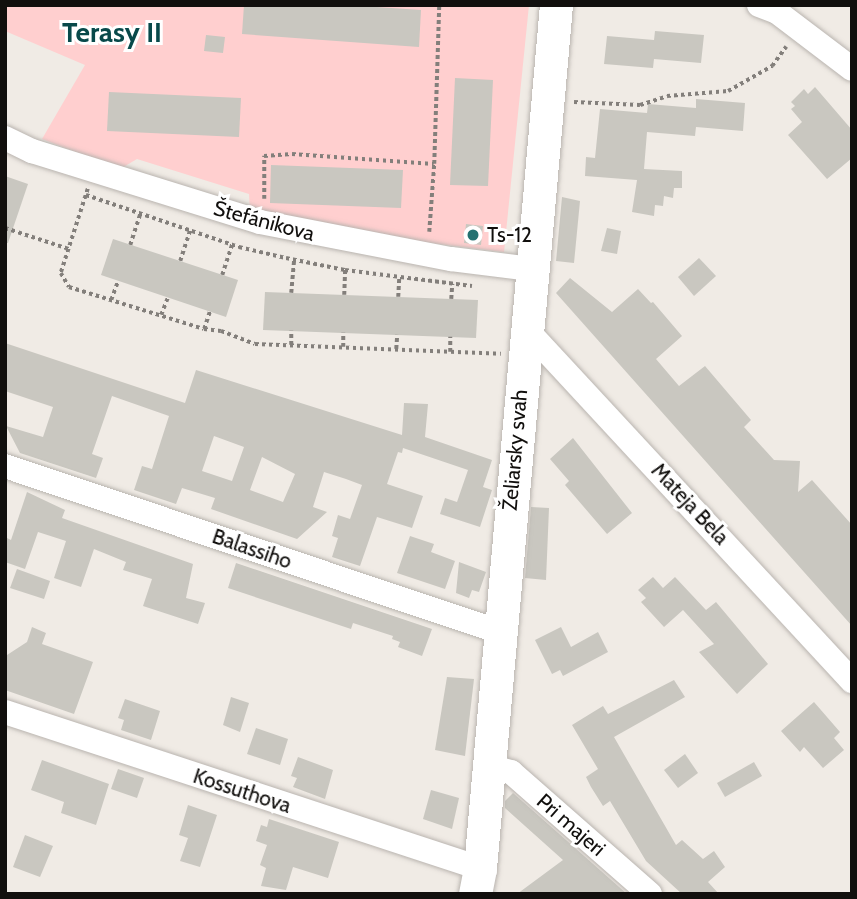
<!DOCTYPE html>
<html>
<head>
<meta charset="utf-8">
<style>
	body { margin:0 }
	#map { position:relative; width:857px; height:899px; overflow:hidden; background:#f0ebe5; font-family:Cabin,sans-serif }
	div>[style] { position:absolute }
	.green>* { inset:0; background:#ffcfcf }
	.building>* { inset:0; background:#c9c7c0 }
	.path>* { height:3.5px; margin-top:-1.75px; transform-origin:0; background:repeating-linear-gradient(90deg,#837f7b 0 3.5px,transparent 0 7px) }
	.roads { filter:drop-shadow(0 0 2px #b9b4af) drop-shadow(0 0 2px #b9b4af) }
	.street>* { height:24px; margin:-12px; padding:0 12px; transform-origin:12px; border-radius:12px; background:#fff }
	.secondary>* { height:33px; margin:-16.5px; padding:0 16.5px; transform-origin:16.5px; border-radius:16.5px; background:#fff }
	.dots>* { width:19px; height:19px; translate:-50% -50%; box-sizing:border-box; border:4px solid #fff; border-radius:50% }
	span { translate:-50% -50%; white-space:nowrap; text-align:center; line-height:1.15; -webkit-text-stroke:6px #fff; paint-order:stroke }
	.street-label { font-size:21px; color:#110f0d }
	.poi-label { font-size:21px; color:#110f0d }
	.left { translate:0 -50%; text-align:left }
	.district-label { font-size:28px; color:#08494a; font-weight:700 }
	.frame { position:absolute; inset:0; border:7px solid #110f0d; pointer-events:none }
</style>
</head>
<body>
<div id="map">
	<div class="green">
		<i style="clip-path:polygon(5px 5px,529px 5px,504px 252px,406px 240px,250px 212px,249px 194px,137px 159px,120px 169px,42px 139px,85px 65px,5px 31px)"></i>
	</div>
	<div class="building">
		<i style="clip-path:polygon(244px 5px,347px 5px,421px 10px,419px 47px,242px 34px)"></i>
		<i style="clip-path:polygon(655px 31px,704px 35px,701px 63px,654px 59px,653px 68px,604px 64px,607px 36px,654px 40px)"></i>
		<i style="clip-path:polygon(206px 35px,225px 37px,223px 53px,204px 51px)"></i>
		<i style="clip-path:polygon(455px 78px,493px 80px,488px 186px,450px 185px)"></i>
		<i style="clip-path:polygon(815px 87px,852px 130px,852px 158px,827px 179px,788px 135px,802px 122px,791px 109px,795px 106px,791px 102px,804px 89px,808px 94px)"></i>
		<i style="clip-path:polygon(109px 92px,241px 98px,239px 137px,107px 131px)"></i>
		<i style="clip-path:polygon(696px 99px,745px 103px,743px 131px,696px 127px,695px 136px,647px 132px,644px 169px,682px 171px,682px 188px,674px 188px,673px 198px,664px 196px,663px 206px,655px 205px,654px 216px,632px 212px,637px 180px,585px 176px,586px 157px,595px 158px,600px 109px,647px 113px,648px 104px,696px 108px)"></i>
		<i style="clip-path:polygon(271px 165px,403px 170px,401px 208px,270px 203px)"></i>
		<i style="clip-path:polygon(5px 176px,28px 184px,8px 243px,5px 243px)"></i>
		<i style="clip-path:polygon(562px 197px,580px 201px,574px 263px,556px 261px)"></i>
		<i style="clip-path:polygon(466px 224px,483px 226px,481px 245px,464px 243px)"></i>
		<i style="clip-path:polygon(607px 228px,621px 231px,617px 254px,601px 251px)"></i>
		<i style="clip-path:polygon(113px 239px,238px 280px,226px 317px,101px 275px)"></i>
		<i style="clip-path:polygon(699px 258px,716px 276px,694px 296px,678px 277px)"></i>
		<i style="clip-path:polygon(570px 278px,612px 312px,638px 289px,651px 303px,653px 302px,682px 336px,656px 359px,679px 386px,705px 366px,751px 420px,744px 427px,774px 460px,800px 461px,798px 492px,812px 480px,852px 525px,852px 626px,556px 293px)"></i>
		<i style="clip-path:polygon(265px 292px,478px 300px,476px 338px,263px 330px)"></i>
		<i style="clip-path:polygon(evenodd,5px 343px,185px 403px,196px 370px,402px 435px,404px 403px,428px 404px,425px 437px,492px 460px,483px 487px,492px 490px,480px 527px,440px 514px,445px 498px,457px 502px,468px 470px,403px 448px,402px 453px,398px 452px,387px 484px,423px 496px,412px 528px,377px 517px,360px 566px,332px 557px,338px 538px,332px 536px,338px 515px,350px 519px,362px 485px,346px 479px,324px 472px,313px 507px,327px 512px,297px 539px,211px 509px,215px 498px,182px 488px,176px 504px,134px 490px,142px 466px,152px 469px,169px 416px,112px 396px,92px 454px,103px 458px,96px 478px,20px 453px,6px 426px,43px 437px,53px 407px,5px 391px,5px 343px,214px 436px,244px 447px,232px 481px,202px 471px,214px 436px,5px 343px,262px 457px,295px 474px,283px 502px,250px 490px,262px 457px)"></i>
		<i style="clip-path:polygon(573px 438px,632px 513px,607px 534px,565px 485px,569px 481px,550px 459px)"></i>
		<i style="clip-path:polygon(27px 492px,65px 510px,62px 518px,193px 564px,186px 598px,205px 603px,198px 624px,143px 606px,152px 579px,123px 570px,126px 562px,94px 549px,81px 587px,54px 578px,66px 541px,38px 532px,25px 569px,5px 562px,5px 537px,11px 540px)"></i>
		<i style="clip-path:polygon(531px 507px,549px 508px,546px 580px,525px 578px)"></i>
		<i style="clip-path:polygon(410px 536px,434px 544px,431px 552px,455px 561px,445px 589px,397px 573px)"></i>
		<i style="clip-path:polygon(459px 562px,486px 572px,479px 592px,472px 590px,469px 598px,456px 593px)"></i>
		<i style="clip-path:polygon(236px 563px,432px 629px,422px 656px,398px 647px,400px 642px,392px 639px,393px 636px,353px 623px,351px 629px,228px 588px)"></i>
		<i style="clip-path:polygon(17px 569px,50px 581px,44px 599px,10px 588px)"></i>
		<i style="clip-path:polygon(653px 577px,663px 588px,675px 577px,706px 610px,716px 602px,768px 664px,737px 694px,699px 652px,714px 644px,683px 610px,664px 627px,641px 602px,646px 598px,638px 590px)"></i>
		<i style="clip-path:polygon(32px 627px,46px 633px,42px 644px,93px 662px,74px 714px,5px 690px,7px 655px,27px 642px)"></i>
		<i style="clip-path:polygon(561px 627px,571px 647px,598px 632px,608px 652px,563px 676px,560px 670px,552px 674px,535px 640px)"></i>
		<i style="clip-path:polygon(447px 677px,474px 679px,465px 756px,435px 750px)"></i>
		<i style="clip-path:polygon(674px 680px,685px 697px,614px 737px,676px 845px,682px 840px,703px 859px,714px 851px,725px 867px,708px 882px,719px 894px,682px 894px,646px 861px,610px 801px,603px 806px,591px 787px,586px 777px,598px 769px,572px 725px,603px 706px,608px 714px)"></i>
		<i style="clip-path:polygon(231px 697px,249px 703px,240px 732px,223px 725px)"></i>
		<i style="clip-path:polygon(125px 699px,160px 711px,151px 740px,121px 730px,124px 720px,118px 718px)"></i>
		<i style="clip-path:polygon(814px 702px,840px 732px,834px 738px,844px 750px,823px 768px,804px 747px,800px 752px,781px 731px)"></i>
		<i style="clip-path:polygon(256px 728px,288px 739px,280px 765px,247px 754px)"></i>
		<i style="clip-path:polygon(685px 754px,698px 773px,678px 788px,664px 770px)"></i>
		<i style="clip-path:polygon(298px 757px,333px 770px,325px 799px,293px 787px,297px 778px,291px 776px)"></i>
		<i style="clip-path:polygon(42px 760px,109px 784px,96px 825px,61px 813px,64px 802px,31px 790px)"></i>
		<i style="clip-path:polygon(754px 762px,762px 776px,725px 797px,717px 783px)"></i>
		<i style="clip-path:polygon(118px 769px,144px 778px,137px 798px,111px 789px)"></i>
		<i style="clip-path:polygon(431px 790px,459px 798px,452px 829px,423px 819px)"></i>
		<i style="clip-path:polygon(513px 793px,627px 894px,517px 894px,563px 860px,505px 808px,505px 801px)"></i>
		<i style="clip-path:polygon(188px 805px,217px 815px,200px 867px,180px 861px,188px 838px,179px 835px)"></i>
		<i style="clip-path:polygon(269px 819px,339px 842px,328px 878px,293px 867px,286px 890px,261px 886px,266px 868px,260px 865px,267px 845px,256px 841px,261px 825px,267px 827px)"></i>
		<i style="clip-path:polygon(25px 835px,53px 846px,40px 877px,13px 867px)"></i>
	</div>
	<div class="path">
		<i style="left:574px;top:102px;width:66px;rotate:2.6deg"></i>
		<i style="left:640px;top:105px;width:28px;rotate:-18deg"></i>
		<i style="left:667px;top:96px;width:61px;rotate:-4.7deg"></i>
		<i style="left:728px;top:91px;width:51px;rotate:-29.6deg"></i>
		<i style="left:772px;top:66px;width:24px;rotate:-54deg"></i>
		<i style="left:88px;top:189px;width:88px;rotate:107.8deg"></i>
		<i style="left:61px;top:273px;width:16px;rotate:60deg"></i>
		<i style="left:69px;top:287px;width:141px;rotate:17.3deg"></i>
		<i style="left:204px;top:329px;width:17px;rotate:7deg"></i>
		<i style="left:221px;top:331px;width:36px;rotate:21deg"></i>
		<i style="left:255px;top:344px;width:246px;rotate:2.3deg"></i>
		<i style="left:86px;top:195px;width:162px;rotate:18.8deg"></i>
		<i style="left:239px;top:247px;width:48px;rotate:13.2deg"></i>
		<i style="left:286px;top:258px;width:60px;rotate:11.5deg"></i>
		<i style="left:345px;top:270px;width:128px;rotate:7.2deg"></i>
		<i style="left:264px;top:199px;width:43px;rotate:-90deg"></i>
		<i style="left:264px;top:156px;width:28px;rotate:-4deg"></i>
		<i style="left:292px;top:154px;width:142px;rotate:4deg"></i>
		<i style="left:434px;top:164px;width:159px;rotate:-88.2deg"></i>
		<i style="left:5px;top:228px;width:67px;rotate:18.2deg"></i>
		<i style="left:429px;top:232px;width:68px;rotate:-85.8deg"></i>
		<i style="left:130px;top:245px;width:33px;rotate:-72deg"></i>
		<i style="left:180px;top:261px;width:33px;rotate:-72deg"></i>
		<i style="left:222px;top:275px;width:33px;rotate:-72deg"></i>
		<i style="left:291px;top:293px;width:34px;rotate:-85deg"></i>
		<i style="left:344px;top:295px;width:25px;rotate:-88deg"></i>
		<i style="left:398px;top:297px;width:19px;rotate:-87deg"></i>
		<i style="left:451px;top:299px;width:15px;rotate:-86deg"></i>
		<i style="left:111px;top:300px;width:20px;rotate:-70deg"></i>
		<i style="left:161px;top:315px;width:19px;rotate:-69deg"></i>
		<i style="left:204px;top:329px;width:19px;rotate:-72deg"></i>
		<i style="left:291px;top:345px;width:14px;rotate:-90deg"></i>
		<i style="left:343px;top:347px;width:14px;rotate:-90deg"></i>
		<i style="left:396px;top:349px;width:14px;rotate:-86deg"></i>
		<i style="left:450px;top:352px;width:15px;rotate:-90deg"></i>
	</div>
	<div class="roads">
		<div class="street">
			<i style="left:759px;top:5px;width:19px;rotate:21deg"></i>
			<i style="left:777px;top:12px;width:94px;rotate:37.2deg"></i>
			<i style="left:5px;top:138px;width:30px;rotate:26deg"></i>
			<i style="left:32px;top:151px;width:239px;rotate:17.3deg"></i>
			<i style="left:260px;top:222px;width:195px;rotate:11deg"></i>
			<i style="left:451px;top:259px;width:81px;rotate:7.1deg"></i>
			<i style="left:526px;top:329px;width:480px;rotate:47.2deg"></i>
			<i style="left:5px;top:466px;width:522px;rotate:18.54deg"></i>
			<i style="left:5px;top:712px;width:500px;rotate:18.2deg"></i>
			<i style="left:487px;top:766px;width:25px;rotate:14deg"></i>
			<i style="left:511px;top:772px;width:185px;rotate:41.3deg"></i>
		</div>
		<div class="secondary">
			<i style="left:475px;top:894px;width:26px;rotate:-79deg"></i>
			<i style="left:480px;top:868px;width:866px;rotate:-84.97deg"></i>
		</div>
	</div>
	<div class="dots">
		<i style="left:473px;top:235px;background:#247070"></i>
	</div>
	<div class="street-label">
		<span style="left:264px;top:221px;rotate:15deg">Štefánikova</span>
		<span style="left:515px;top:450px;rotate:-85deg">Želiarsky svah</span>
		<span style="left:690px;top:504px;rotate:47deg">Mateja Bela</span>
		<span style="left:252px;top:549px;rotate:19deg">Balassiho</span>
		<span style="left:242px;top:791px;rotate:18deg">Kossuthova</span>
		<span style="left:571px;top:825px;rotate:41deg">Pri majeri</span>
	</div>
	<div class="poi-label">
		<span class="left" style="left:487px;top:235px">Ts-12</span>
	</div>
	<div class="district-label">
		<span style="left:112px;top:32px">Terasy II</span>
	</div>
	<div class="frame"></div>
</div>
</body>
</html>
